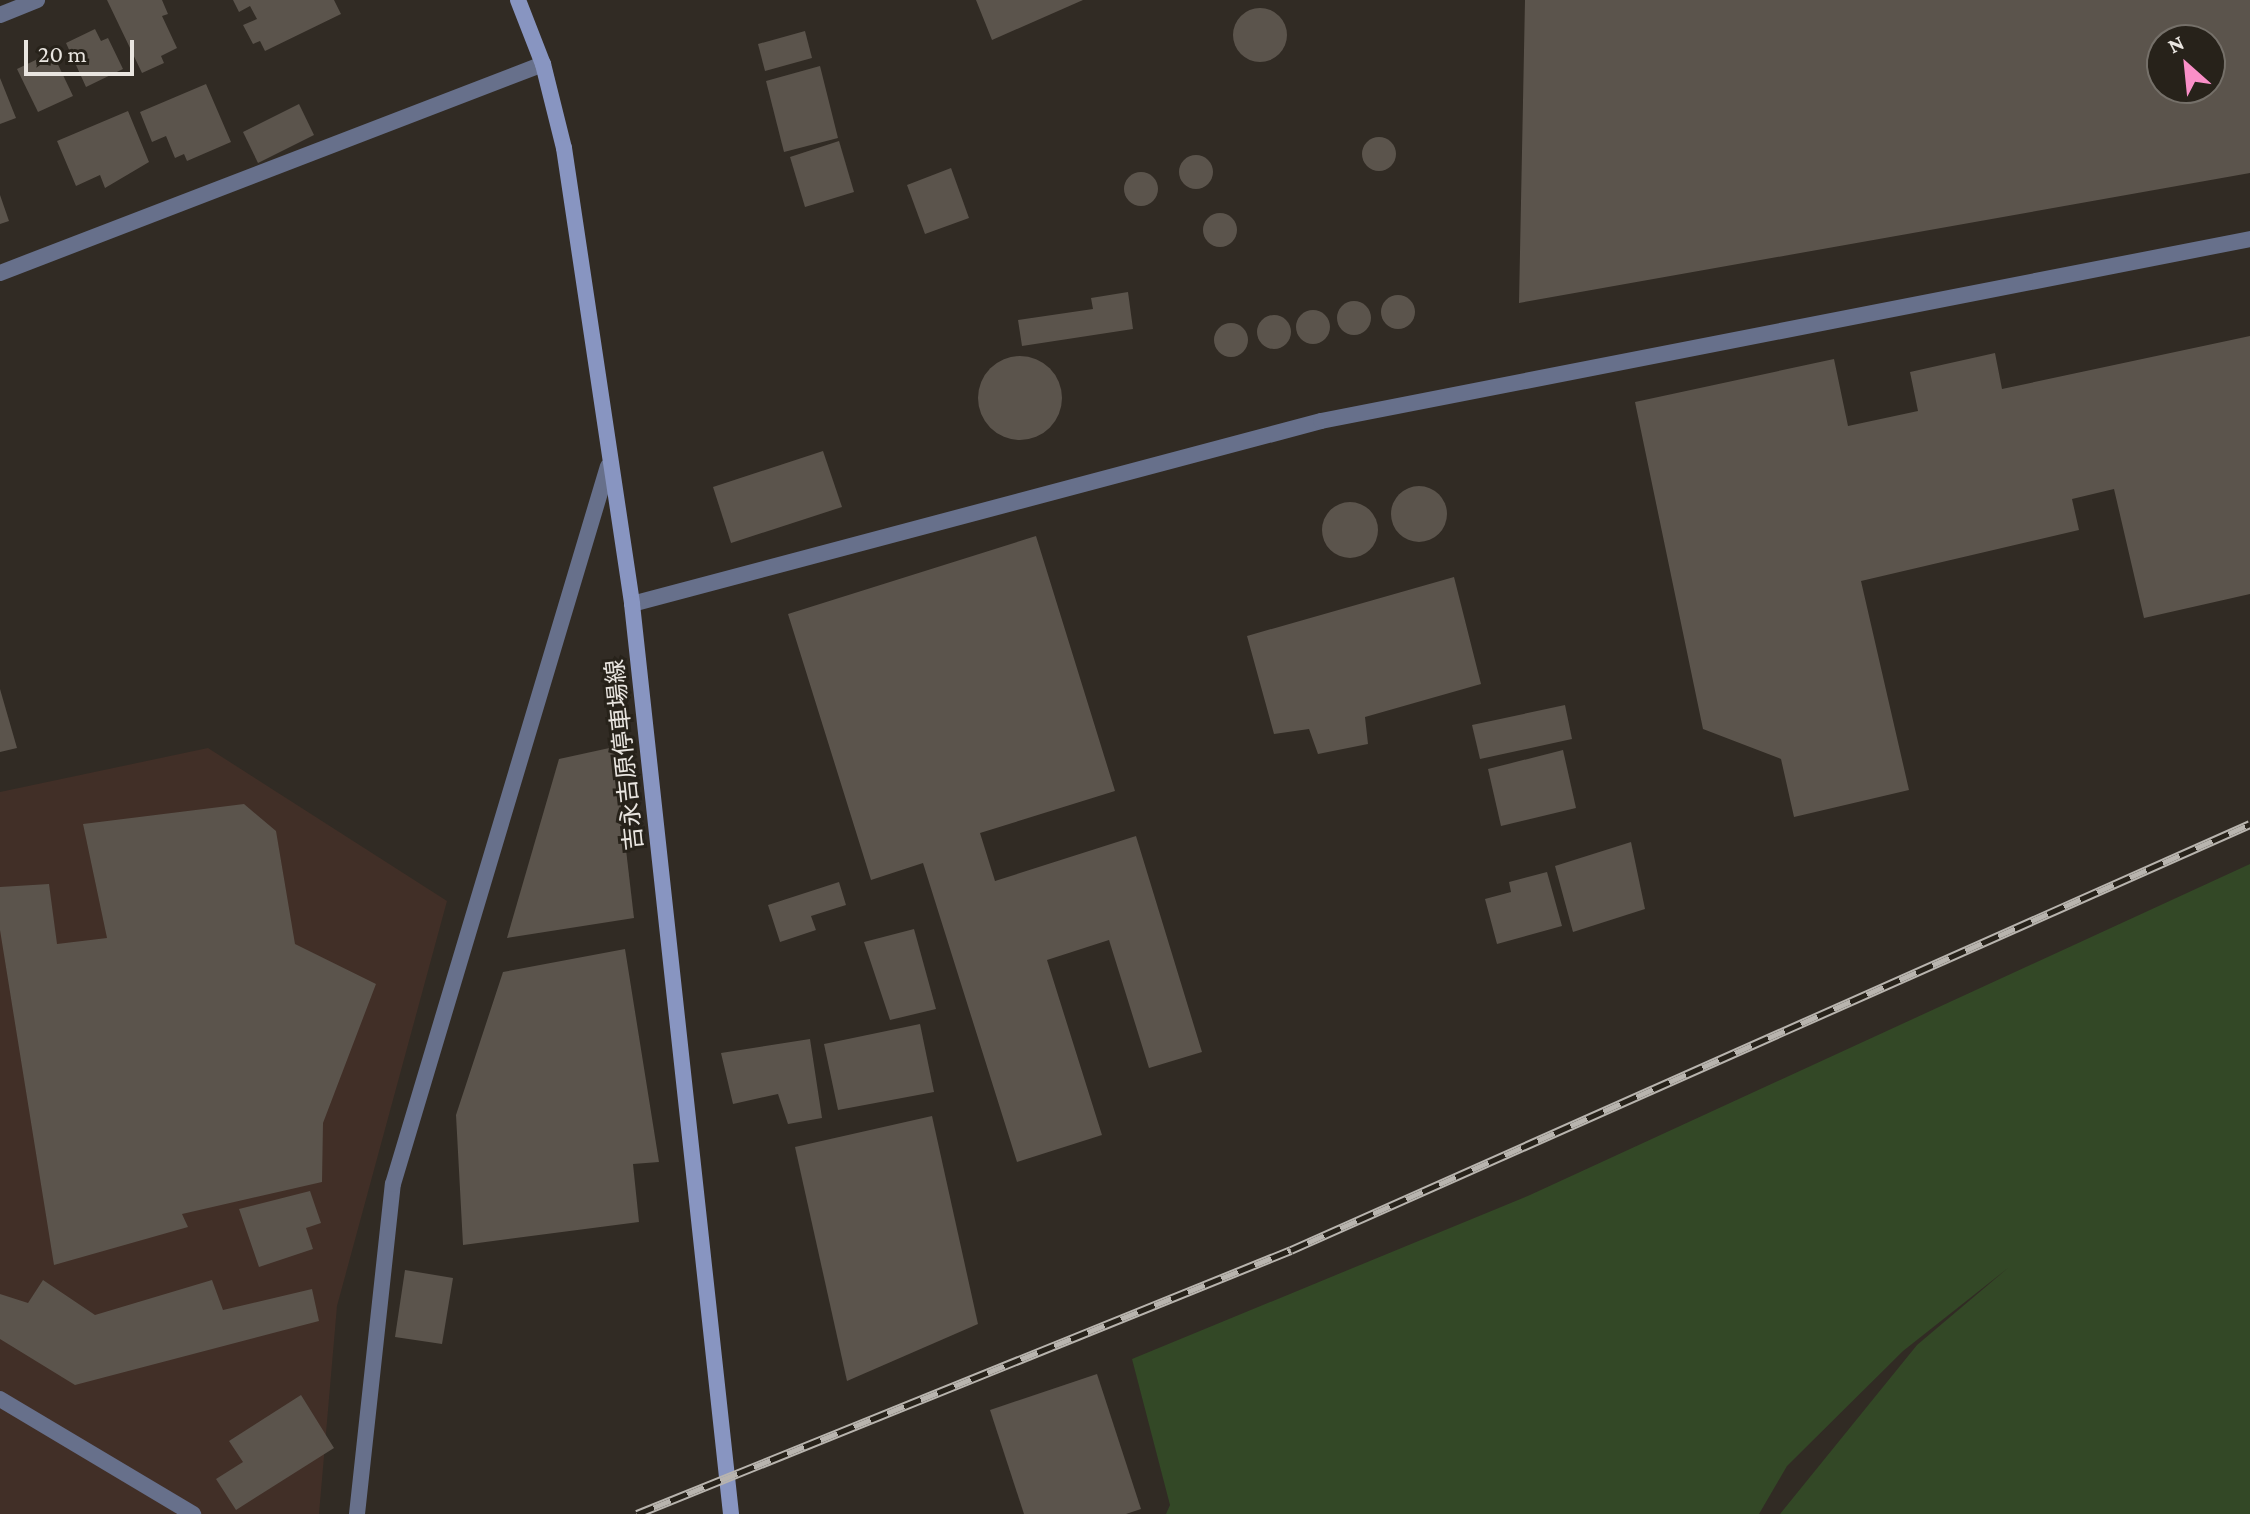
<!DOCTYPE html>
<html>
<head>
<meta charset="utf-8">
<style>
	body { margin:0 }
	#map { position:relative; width:2250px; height:1514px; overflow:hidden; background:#312b24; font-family:"Crimson Pro","Noto Sans JP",serif }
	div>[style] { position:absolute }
	.industrial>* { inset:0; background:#412f27 }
	.green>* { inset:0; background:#334826 }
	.building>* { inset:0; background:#5b544c }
	.round { border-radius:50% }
	.street>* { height:16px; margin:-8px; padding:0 8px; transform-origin:8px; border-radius:8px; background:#67708b }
	.secondary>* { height:16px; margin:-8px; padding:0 8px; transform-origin:8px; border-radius:8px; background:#8895c1 }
	.rail>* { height:9px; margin-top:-4.5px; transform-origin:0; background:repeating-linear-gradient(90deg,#27221a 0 18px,#b8b4ae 0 36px); box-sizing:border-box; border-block:2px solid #b8b4ae }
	span { translate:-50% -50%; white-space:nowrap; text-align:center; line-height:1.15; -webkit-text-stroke:6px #27221a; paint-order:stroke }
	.street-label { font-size:24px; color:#e9e5e0 }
	.north { position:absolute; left:2146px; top:24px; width:80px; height:80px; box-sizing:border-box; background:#27221a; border:2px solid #757069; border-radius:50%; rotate:333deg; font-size:22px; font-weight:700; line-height:32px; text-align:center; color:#e9e5e0 }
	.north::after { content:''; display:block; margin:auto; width:28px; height:36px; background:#fa8fc8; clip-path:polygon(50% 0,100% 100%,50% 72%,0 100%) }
	.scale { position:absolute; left:24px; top:40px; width:110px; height:36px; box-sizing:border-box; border:4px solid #e9e5e0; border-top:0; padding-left:10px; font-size:24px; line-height:28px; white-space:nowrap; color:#e9e5e0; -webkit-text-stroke:6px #27221a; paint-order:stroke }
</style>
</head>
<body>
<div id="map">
	<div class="industrial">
		<i style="clip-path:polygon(208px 748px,447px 901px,337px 1306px,319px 1514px,0 1514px,0 792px)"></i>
	</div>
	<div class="green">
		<i style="clip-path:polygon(2250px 864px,2250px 1514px,1780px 1514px,1917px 1345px,2008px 1268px,1903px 1351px,1787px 1466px,1759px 1514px,1166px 1514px,1170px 1505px,1132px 1359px,1530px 1195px)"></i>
	</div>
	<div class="building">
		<i style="clip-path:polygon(107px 0,162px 0,168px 14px,162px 16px,177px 48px,161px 56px,164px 63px,142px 73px)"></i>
		<i style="clip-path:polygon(233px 0,334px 0,341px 14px,265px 51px,260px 41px,253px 44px,243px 25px,257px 19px,250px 6px,239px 12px)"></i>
		<i style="clip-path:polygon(976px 0,1083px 0,992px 40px)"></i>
		<i style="clip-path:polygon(evenodd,1525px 0,2250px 0,2250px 173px,1519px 303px,1525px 0,2162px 40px,2210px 40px,2210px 88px,2162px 88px,2162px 40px)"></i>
		<i class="round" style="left:1233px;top:8px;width:54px;height:54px"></i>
		<i style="clip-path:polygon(95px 29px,101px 41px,108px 38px,123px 69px,86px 87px,66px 43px)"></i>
		<i style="clip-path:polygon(805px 31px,812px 58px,765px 71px,758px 44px)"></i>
		<i style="clip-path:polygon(52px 52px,73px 96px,38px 112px,17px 69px)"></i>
		<i style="clip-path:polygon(820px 66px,838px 138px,784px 152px,766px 81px)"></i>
		<i style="clip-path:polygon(0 78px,16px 118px,0 124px)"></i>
		<i style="clip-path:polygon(206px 84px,231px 142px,187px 161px,184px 154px,175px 158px,166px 136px,152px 142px,140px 112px)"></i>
		<i style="clip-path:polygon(299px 104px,314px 135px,258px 163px,243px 132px)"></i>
		<i style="clip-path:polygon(128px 111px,149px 162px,105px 188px,100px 175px,76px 186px,57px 141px)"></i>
		<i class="round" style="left:1362px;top:137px;width:34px;height:34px"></i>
		<i style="clip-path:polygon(839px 141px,854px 192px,805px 207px,790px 157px)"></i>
		<i class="round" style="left:1179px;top:155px;width:34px;height:34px"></i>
		<i style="clip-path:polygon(951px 168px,969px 218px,925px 234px,907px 185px)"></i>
		<i class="round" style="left:1124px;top:172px;width:34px;height:34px"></i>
		<i style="clip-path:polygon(0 195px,9px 221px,0 224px)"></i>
		<i class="round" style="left:1203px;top:213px;width:34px;height:34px"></i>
		<i style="clip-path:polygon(1128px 292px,1133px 329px,1022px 346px,1018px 320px,1093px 309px,1091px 298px)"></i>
		<i class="round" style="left:1381px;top:295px;width:34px;height:34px"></i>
		<i class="round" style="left:1337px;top:301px;width:34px;height:34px"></i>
		<i class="round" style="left:1296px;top:310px;width:34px;height:34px"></i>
		<i class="round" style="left:1257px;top:315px;width:34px;height:34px"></i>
		<i class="round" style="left:1214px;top:323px;width:34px;height:34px"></i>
		<i style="clip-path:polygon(2250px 336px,2250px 594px,2144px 618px,2114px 489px,2072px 499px,2079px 530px,1861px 581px,1909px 790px,1794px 817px,1781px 759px,1703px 729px,1635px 402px,1834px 359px,1848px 426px,1918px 411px,1910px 372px,1995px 353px,2002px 389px)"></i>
		<i class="round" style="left:978px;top:356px;width:84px;height:84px"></i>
		<i style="clip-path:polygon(823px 451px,842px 507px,731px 543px,713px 487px)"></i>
		<i class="round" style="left:1391px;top:486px;width:56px;height:56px"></i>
		<i class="round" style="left:1322px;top:502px;width:56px;height:56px"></i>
		<i style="clip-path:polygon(1036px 536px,1115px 791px,980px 833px,995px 881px,1136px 836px,1202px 1052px,1149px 1068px,1109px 940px,1047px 960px,1102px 1135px,1017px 1162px,923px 863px,871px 880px,788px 614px)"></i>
		<i style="clip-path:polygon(1454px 577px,1481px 684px,1365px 717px,1368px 744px,1318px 754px,1309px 729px,1274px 734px,1247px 636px)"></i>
		<i style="clip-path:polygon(0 689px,17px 748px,0 752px)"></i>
		<i style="clip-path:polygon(1565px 705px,1572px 739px,1480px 759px,1472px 725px)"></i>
		<i style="clip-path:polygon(614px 747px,634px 918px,507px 938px,559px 759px)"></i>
		<i style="clip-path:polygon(1563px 750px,1576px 808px,1501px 826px,1488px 769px)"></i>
		<i style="clip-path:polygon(244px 804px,276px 831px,295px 944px,376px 984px,323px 1123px,322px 1182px,182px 1214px,188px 1227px,54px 1265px,0 930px,0 887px,49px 884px,57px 944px,107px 938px,83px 824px)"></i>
		<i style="clip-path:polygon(1631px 842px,1645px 909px,1573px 932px,1555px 866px)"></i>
		<i style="clip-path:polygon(1547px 872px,1562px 926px,1497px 944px,1485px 899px,1511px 892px,1509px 882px)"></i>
		<i style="clip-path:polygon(839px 882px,846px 905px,811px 916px,816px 930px,780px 942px,768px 905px)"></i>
		<i style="clip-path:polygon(914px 929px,936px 1009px,890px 1020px,864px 942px)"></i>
		<i style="clip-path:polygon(625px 949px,659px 1162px,633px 1164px,639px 1222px,463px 1245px,456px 1115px,503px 972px)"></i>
		<i style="clip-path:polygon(920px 1024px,934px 1092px,838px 1110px,824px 1044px)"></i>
		<i style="clip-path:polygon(810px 1039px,822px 1118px,788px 1124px,778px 1094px,733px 1104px,721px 1053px)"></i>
		<i style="clip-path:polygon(932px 1116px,978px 1324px,847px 1381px,795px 1147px)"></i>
		<i style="clip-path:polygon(310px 1191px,321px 1223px,306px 1228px,313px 1249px,259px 1267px,239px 1209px)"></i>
		<i style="clip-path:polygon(405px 1270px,453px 1278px,442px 1344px,395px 1337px)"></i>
		<i style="clip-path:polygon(43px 1280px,95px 1315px,212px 1280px,223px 1310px,312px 1289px,319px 1321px,75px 1385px,0 1339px,0 1294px,28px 1303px)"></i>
		<i style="clip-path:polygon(1097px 1374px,1141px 1509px,1126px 1514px,1024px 1514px,990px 1410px)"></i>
		<i style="clip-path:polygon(301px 1395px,334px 1448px,236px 1510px,216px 1479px,243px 1462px,229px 1441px)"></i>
	</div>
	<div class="street">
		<i style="left:0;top:15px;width:40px;rotate:-22deg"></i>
		<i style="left:0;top:273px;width:582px;rotate:-21.05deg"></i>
		<i style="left:632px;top:604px;width:713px;rotate:-14.87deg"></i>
		<i style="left:1321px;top:421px;width:947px;rotate:-11.08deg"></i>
		<i style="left:0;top:1399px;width:225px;rotate:30.8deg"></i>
		<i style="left:357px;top:1514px;width:332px;rotate:-83.8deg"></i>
		<i style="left:393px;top:1184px;width:749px;rotate:-73.33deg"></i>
	</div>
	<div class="secondary">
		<i style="left:518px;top:0;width:69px;rotate:68.7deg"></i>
		<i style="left:543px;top:64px;width:87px;rotate:76deg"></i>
		<i style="left:564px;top:148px;width:461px;rotate:81.5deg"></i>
		<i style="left:632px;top:604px;width:915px;rotate:83.79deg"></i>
	</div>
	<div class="rail">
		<i style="left:637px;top:1514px;width:705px;rotate:-21.98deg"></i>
		<i style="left:1291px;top:1250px;width:1049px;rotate:-23.95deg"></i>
	</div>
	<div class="street-label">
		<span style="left:624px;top:755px;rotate:-96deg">吉永吉原停車場線</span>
	</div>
	<div class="north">N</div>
	<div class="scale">20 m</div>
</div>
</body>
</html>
